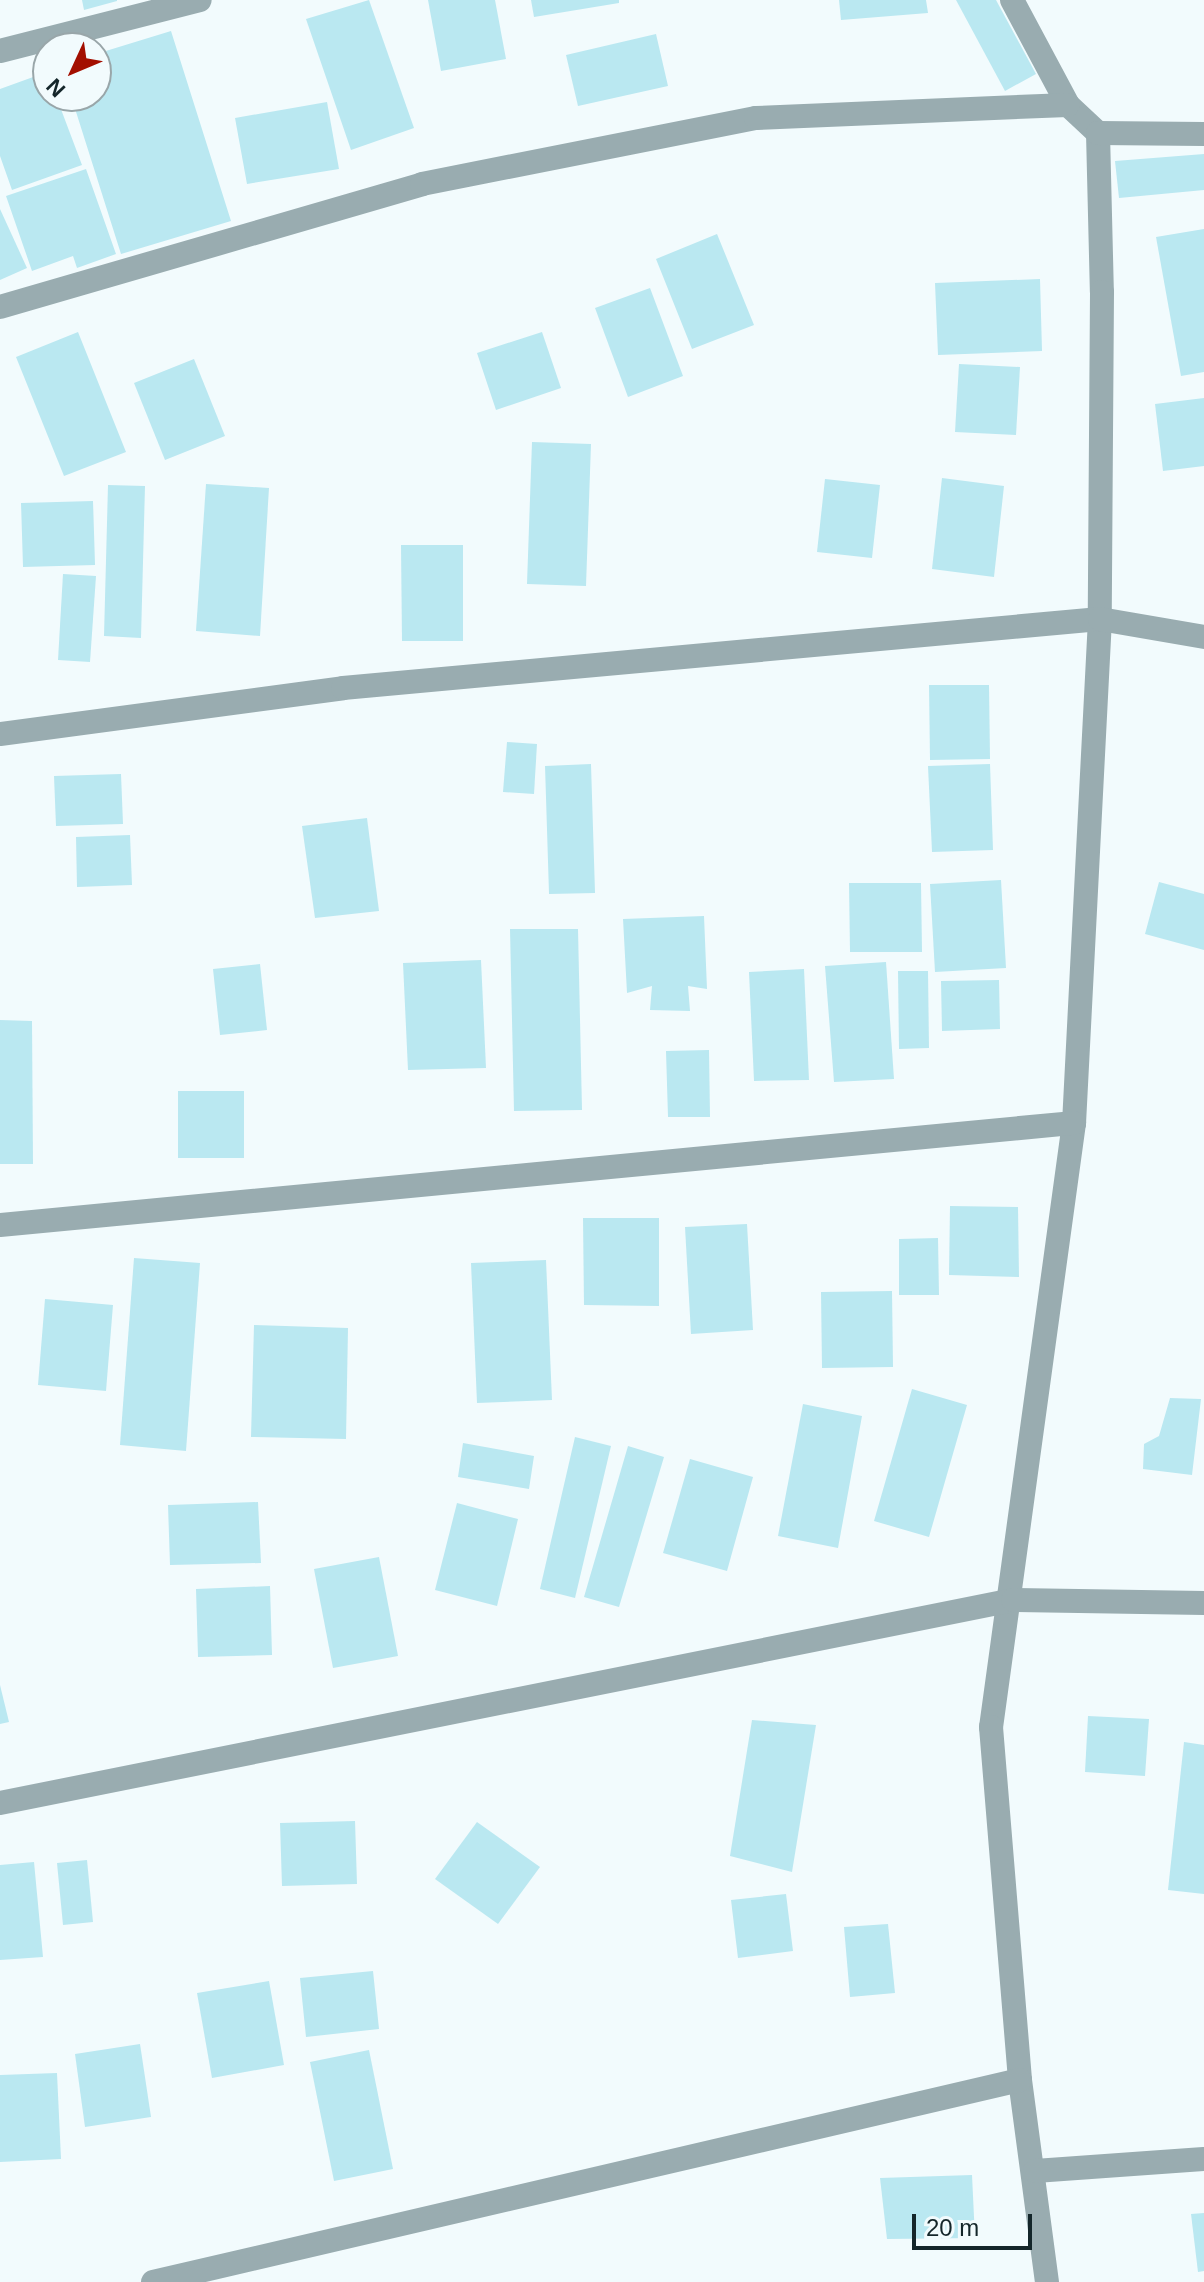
<!DOCTYPE html>
<html>
<head>
<meta charset="utf-8">
<style>
	body { margin:0 }
	#map { position:relative; width:1204px; height:2282px; overflow:hidden; background:#f2fbfd; font-family:Helvetica,sans-serif }
	div>[style] { position:absolute }
	.building>* { inset:0; background:#bae8f1 }
	.minor>* { height:24px; margin:-12px; padding:0 12px; transform-origin:12px; border-radius:12px; background:#99acb0 }
	span { translate:-50% -50%; white-space:nowrap; text-align:center; line-height:1.15; -webkit-text-stroke:8px #f2fbfd; paint-order:stroke }
	.north { position:absolute; left:32px; top:32px; width:80px; height:80px; box-sizing:border-box; background:#f2fbfd; border:2px solid #99a6a9; border-radius:50%; rotate:226deg; font-size:22px; font-weight:700; line-height:32px; text-align:center; color:#14262a }
	.north::after { content:''; display:block; margin:auto; width:28px; height:36px; background:#a30f00; clip-path:polygon(50% 0,100% 100%,50% 72%,0 100%) }
	.scale { position:absolute; left:912px; top:2214px; width:120px; height:36px; box-sizing:border-box; border:4px solid #14262a; border-top:0; padding-left:10px; font-size:24px; line-height:28px; white-space:nowrap; color:#14262a; -webkit-text-stroke:6px #f2fbfd; paint-order:stroke }
</style>
</head>
<body>
<div id="map">
	<div class="building">
		<i style="clip-path:polygon(82px 0,117px 0,117px 1px,84px 10px)"></i>
		<i style="clip-path:polygon(369px 0,414px 128px,351px 150px,306px 19px)"></i>
		<i style="clip-path:polygon(428px 0,495px 0,506px 59px,441px 71px)"></i>
		<i style="clip-path:polygon(531px 0,619px 0,619px 3px,534px 17px)"></i>
		<i style="clip-path:polygon(839px 0,926px 0,928px 13px,841px 20px)"></i>
		<i style="clip-path:polygon(956px 0,996px 0,1036px 74px,1005px 91px)"></i>
		<i style="clip-path:polygon(171px 31px,231px 221px,121px 254px,71px 96px,96px 96px,96px 54px)"></i>
		<i style="clip-path:polygon(656px 34px,668px 86px,578px 106px,566px 55px)"></i>
		<i style="clip-path:polygon(47px 72px,48px 96px,56px 96px,82px 165px,12px 190px,0 156px,0 89px)"></i>
		<i style="clip-path:polygon(327px 102px,339px 169px,247px 184px,235px 118px)"></i>
		<i style="clip-path:polygon(1204px 154px,1204px 190px,1119px 198px,1115px 161px)"></i>
		<i style="clip-path:polygon(86px 169px,116px 254px,77px 268px,73px 256px,32px 271px,6px 196px)"></i>
		<i style="clip-path:polygon(0 209px,27px 268px,0 280px)"></i>
		<i style="clip-path:polygon(1204px 229px,1204px 372px,1181px 376px,1156px 237px)"></i>
		<i style="clip-path:polygon(717px 234px,754px 325px,692px 349px,656px 259px)"></i>
		<i style="clip-path:polygon(1040px 279px,1042px 351px,938px 355px,935px 283px)"></i>
		<i style="clip-path:polygon(650px 288px,683px 376px,628px 397px,595px 308px)"></i>
		<i style="clip-path:polygon(78px 332px,126px 452px,64px 476px,16px 357px)"></i>
		<i style="clip-path:polygon(542px 332px,561px 388px,496px 410px,477px 353px)"></i>
		<i style="clip-path:polygon(194px 359px,225px 436px,165px 460px,134px 383px)"></i>
		<i style="clip-path:polygon(959px 364px,1020px 367px,1016px 435px,955px 432px)"></i>
		<i style="clip-path:polygon(1204px 398px,1204px 466px,1163px 471px,1155px 404px)"></i>
		<i style="clip-path:polygon(532px 442px,591px 444px,586px 586px,527px 584px)"></i>
		<i style="clip-path:polygon(942px 478px,1004px 486px,994px 577px,932px 569px)"></i>
		<i style="clip-path:polygon(825px 479px,880px 485px,872px 558px,817px 552px)"></i>
		<i style="clip-path:polygon(206px 484px,269px 488px,260px 636px,196px 631px)"></i>
		<i style="clip-path:polygon(108px 485px,145px 486px,141px 638px,104px 636px)"></i>
		<i style="clip-path:polygon(93px 501px,95px 565px,23px 567px,21px 503px)"></i>
		<i style="clip-path:polygon(401px 545px,463px 545px,463px 641px,402px 641px)"></i>
		<i style="clip-path:polygon(63px 574px,96px 576px,90px 662px,58px 660px)"></i>
		<i style="clip-path:polygon(929px 685px,989px 685px,990px 759px,930px 760px)"></i>
		<i style="clip-path:polygon(507px 742px,537px 744px,534px 794px,503px 792px)"></i>
		<i style="clip-path:polygon(591px 764px,595px 893px,549px 894px,545px 766px)"></i>
		<i style="clip-path:polygon(990px 764px,993px 850px,932px 852px,928px 766px)"></i>
		<i style="clip-path:polygon(121px 774px,123px 824px,56px 826px,54px 776px)"></i>
		<i style="clip-path:polygon(367px 818px,379px 911px,315px 918px,302px 826px)"></i>
		<i style="clip-path:polygon(130px 835px,132px 885px,77px 887px,76px 837px)"></i>
		<i style="clip-path:polygon(1001px 880px,1006px 968px,935px 972px,930px 884px)"></i>
		<i style="clip-path:polygon(1159px 882px,1204px 894px,1204px 950px,1145px 934px)"></i>
		<i style="clip-path:polygon(849px 883px,921px 883px,922px 952px,850px 952px)"></i>
		<i style="clip-path:polygon(704px 916px,707px 989px,688px 986px,690px 1011px,650px 1010px,652px 986px,627px 993px,623px 919px)"></i>
		<i style="clip-path:polygon(510px 929px,578px 929px,582px 1110px,514px 1111px)"></i>
		<i style="clip-path:polygon(481px 960px,486px 1068px,408px 1070px,403px 963px)"></i>
		<i style="clip-path:polygon(886px 962px,894px 1079px,834px 1082px,825px 966px)"></i>
		<i style="clip-path:polygon(260px 964px,267px 1030px,220px 1035px,213px 969px)"></i>
		<i style="clip-path:polygon(804px 969px,809px 1080px,754px 1081px,749px 972px)"></i>
		<i style="clip-path:polygon(898px 971px,928px 971px,929px 1048px,899px 1049px)"></i>
		<i style="clip-path:polygon(999px 980px,1000px 1029px,942px 1031px,941px 981px)"></i>
		<i style="clip-path:polygon(0 1020px,32px 1021px,33px 1164px,0 1164px)"></i>
		<i style="clip-path:polygon(709px 1050px,710px 1117px,668px 1117px,666px 1051px)"></i>
		<i style="clip-path:polygon(178px 1091px,244px 1091px,244px 1158px,178px 1158px)"></i>
		<i style="clip-path:polygon(950px 1206px,1018px 1207px,1019px 1277px,949px 1275px)"></i>
		<i style="clip-path:polygon(583px 1218px,659px 1218px,659px 1306px,584px 1305px)"></i>
		<i style="clip-path:polygon(747px 1224px,753px 1330px,691px 1334px,685px 1227px)"></i>
		<i style="clip-path:polygon(938px 1238px,939px 1295px,899px 1295px,899px 1239px)"></i>
		<i style="clip-path:polygon(134px 1258px,200px 1263px,186px 1451px,120px 1445px)"></i>
		<i style="clip-path:polygon(546px 1260px,552px 1400px,477px 1403px,471px 1263px)"></i>
		<i style="clip-path:polygon(892px 1291px,893px 1367px,822px 1368px,821px 1292px)"></i>
		<i style="clip-path:polygon(45px 1299px,113px 1305px,106px 1391px,38px 1385px)"></i>
		<i style="clip-path:polygon(254px 1325px,348px 1328px,346px 1439px,251px 1437px)"></i>
		<i style="clip-path:polygon(912px 1389px,967px 1405px,929px 1537px,874px 1521px)"></i>
		<i style="clip-path:polygon(1170px 1398px,1201px 1399px,1192px 1475px,1143px 1469px,1144px 1444px,1159px 1436px)"></i>
		<i style="clip-path:polygon(803px 1404px,862px 1416px,838px 1548px,778px 1536px)"></i>
		<i style="clip-path:polygon(575px 1437px,611px 1446px,575px 1598px,540px 1589px)"></i>
		<i style="clip-path:polygon(463px 1443px,534px 1456px,529px 1489px,458px 1477px)"></i>
		<i style="clip-path:polygon(628px 1446px,664px 1457px,619px 1607px,584px 1597px)"></i>
		<i style="clip-path:polygon(690px 1459px,753px 1477px,727px 1571px,663px 1553px)"></i>
		<i style="clip-path:polygon(258px 1502px,261px 1563px,170px 1565px,168px 1505px)"></i>
		<i style="clip-path:polygon(457px 1503px,518px 1519px,497px 1606px,435px 1590px)"></i>
		<i style="clip-path:polygon(379px 1557px,398px 1656px,333px 1668px,314px 1569px)"></i>
		<i style="clip-path:polygon(270px 1586px,272px 1655px,198px 1657px,196px 1589px)"></i>
		<i style="clip-path:polygon(0 1685px,9px 1722px,0 1724px)"></i>
		<i style="clip-path:polygon(1088px 1716px,1149px 1719px,1145px 1776px,1085px 1772px)"></i>
		<i style="clip-path:polygon(752px 1720px,816px 1725px,792px 1872px,730px 1856px)"></i>
		<i style="clip-path:polygon(1184px 1742px,1204px 1745px,1204px 1894px,1168px 1890px)"></i>
		<i style="clip-path:polygon(355px 1821px,357px 1884px,282px 1886px,280px 1823px)"></i>
		<i style="clip-path:polygon(477px 1822px,540px 1867px,498px 1924px,435px 1879px)"></i>
		<i style="clip-path:polygon(87px 1860px,93px 1922px,63px 1925px,57px 1863px)"></i>
		<i style="clip-path:polygon(34px 1862px,43px 1957px,0 1960px,0 1865px)"></i>
		<i style="clip-path:polygon(786px 1894px,793px 1951px,738px 1958px,731px 1900px)"></i>
		<i style="clip-path:polygon(888px 1924px,895px 1993px,850px 1997px,844px 1927px)"></i>
		<i style="clip-path:polygon(373px 1971px,379px 2029px,306px 2037px,300px 1978px)"></i>
		<i style="clip-path:polygon(269px 1981px,284px 2065px,212px 2078px,197px 1993px)"></i>
		<i style="clip-path:polygon(140px 2044px,151px 2117px,85px 2127px,75px 2054px)"></i>
		<i style="clip-path:polygon(369px 2050px,393px 2169px,334px 2181px,310px 2062px)"></i>
		<i style="clip-path:polygon(57px 2073px,61px 2159px,0 2162px,0 2075px)"></i>
		<i style="clip-path:polygon(972px 2175px,975px 2238px,887px 2239px,880px 2178px)"></i>
		<i style="clip-path:polygon(1204px 2213px,1204px 2271px,1198px 2272px,1191px 2214px)"></i>
	</div>
	<div class="minor">
		<i style="left:1012px;top:0;width:119px;rotate:61.9deg"></i>
		<i style="left:1068px;top:105px;width:41px;rotate:43deg"></i>
		<i style="left:1098px;top:133px;width:159px;rotate:88.6deg"></i>
		<i style="left:1102px;top:292px;width:327px;rotate:90.4deg"></i>
		<i style="left:1100px;top:619px;width:505px;rotate:92.95deg"></i>
		<i style="left:1074px;top:1123px;width:610px;rotate:97.82deg"></i>
		<i style="left:991px;top:1727px;width:354px;rotate:85.3deg"></i>
		<i style="left:1020px;top:2080px;width:204px;rotate:82.4deg"></i>
		<i style="left:0;top:51px;width:206px;rotate:-14.3deg"></i>
		<i style="left:1098px;top:133px;width:106px;rotate:0.5deg"></i>
		<i style="left:0;top:307px;width:440px;rotate:-16.2deg"></i>
		<i style="left:422px;top:184px;width:340px;rotate:-11.2deg"></i>
		<i style="left:756px;top:118px;width:312px;rotate:-2.4deg"></i>
		<i style="left:0;top:734px;width:346px;rotate:-7.6deg"></i>
		<i style="left:343px;top:688px;width:760px;rotate:-5.21deg"></i>
		<i style="left:1100px;top:619px;width:106px;rotate:9.8deg"></i>
		<i style="left:0;top:1225px;width:1079px;rotate:-5.43deg"></i>
		<i style="left:0;top:1803px;width:1033px;rotate:-11.33deg"></i>
		<i style="left:1013px;top:1600px;width:191px;rotate:0.9deg"></i>
		<i style="left:1035px;top:2171px;width:169px;rotate:-4.1deg"></i>
		<i style="left:153px;top:2282px;width:890px;rotate:-13.12deg"></i>
	</div>
	<div class="north">N</div>
	<div class="scale">20 m</div>
</div>
</body>
</html>
